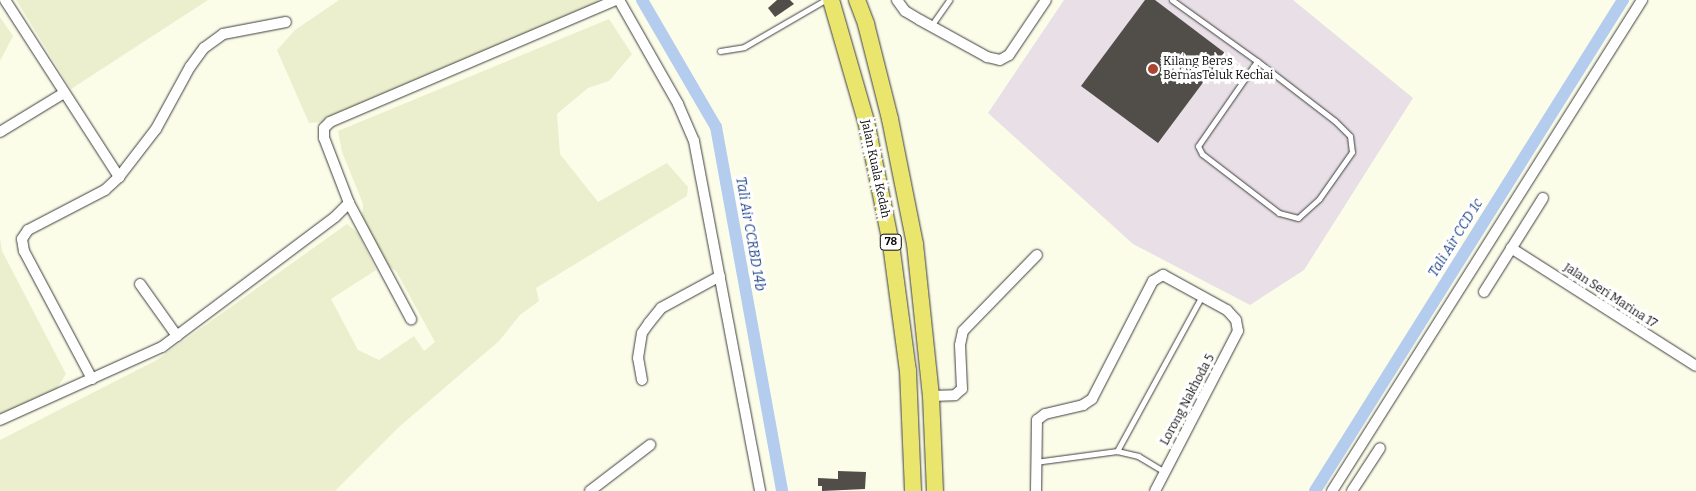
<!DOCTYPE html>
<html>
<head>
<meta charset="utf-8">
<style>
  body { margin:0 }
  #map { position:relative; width:1696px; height:491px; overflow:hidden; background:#fcfde9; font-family:Bitter,serif }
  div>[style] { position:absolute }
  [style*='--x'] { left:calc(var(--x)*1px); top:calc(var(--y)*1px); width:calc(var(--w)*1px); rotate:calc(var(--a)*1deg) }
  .industrial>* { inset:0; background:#e8dfe7 }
  .farmland>* { inset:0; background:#ebefcd }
  .canal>* { height:12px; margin:-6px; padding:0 6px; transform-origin:6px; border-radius:6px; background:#b4ccee }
  .building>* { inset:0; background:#514d48 }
  .roads { filter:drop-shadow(0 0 1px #3d3d3d) drop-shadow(0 0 1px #3d3d3d) }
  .service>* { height:5px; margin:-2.5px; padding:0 2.5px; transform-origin:2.5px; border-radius:2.5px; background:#fff }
  .minor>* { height:10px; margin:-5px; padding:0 5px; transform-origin:5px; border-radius:5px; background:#fff }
  .primary>* { height:16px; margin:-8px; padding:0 8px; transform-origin:8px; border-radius:8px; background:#e9e56d }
  .dots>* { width:14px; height:14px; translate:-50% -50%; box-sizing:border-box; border:2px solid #fff; border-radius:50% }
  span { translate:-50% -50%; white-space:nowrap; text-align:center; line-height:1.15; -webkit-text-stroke:5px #fff; paint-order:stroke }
  .shield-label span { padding:1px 4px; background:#fff; border:1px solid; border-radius:4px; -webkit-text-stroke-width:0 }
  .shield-label { font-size:11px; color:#0a0a0a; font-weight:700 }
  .poi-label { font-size:12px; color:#0a0a0a }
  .left { translate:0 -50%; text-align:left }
  .street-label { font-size:12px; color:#0a0a0a }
  .water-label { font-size:14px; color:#23488c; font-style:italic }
</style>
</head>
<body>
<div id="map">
  <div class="industrial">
    <i style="clip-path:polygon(1064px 0,1293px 0,1413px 98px,1304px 270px,1250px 305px,1133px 244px,988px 113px)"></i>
  </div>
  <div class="farmland">
    <i style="clip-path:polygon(16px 0,208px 0,71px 89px)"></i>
    <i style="clip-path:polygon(339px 0,599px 0,597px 4px,323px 122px,309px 123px,277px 50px,295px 30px)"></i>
    <i style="clip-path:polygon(0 17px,13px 36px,0 61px)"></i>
    <i style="clip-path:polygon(609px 19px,632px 54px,609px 81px,588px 88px,557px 114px,560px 154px,598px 202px,667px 163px,688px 187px,687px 196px,536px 288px,539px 301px,520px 315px,499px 341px,399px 427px,335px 491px,0 491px,0 440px,155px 361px,347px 224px,358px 233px,376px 270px,331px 299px,358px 350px,379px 360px,414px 336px,424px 351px,435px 342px,396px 271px,383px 263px,362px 219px,363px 204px,342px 152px,338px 131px)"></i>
    <i style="clip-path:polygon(0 238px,2px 251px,66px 374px,56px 390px,0 415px)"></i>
  </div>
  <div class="canal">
    <i style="--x:642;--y:0;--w:147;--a:59.8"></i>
    <i style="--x:716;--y:127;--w:370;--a:79.7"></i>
    <i style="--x:1315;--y:491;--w:580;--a:-57.9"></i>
  </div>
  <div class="building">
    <i style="clip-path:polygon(777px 0,790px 0,794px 4px,775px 17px,768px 8px)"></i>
    <i style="clip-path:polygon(1145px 0,1155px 0,1225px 53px,1158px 143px,1081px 86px)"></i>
    <i style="clip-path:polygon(838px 471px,866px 472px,865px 489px,822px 491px,822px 486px,818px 486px,818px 478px,838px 479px)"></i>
  </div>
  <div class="roads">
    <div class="service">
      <i style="--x:1172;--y:0;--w:105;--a:35.7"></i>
      <i style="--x:1257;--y:61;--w:98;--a:37.6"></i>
      <i style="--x:1335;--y:121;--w:21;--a:45"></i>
      <i style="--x:1350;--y:136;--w:16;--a:83"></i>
      <i style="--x:1352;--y:152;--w:57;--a:125.1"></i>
      <i style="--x:1319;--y:199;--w:28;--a:138"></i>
      <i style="--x:1298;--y:218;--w:20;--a:-165"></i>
      <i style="--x:1279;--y:213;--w:97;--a:-142.5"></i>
      <i style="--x:1202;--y:154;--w:9;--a:-117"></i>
      <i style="--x:1198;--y:146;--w:103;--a:-55.2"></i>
      <i style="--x:931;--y:26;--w:32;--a:-55"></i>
      <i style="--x:720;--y:51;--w:24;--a:-9"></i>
      <i style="--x:744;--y:47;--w:94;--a:-30.1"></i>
      <i style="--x:1117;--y:451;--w:177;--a:-61.3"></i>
      <i style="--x:1035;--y:462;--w:83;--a:-7.6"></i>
      <i style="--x:1117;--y:451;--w:22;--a:13"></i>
      <i style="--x:1138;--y:456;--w:31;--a:31"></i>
    </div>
    <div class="minor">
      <i style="--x:5;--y:0;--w:211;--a:57.2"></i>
      <i style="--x:119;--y:177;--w:19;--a:137"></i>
      <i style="--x:105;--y:190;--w:87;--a:152.5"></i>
      <i style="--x:28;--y:230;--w:11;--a:124"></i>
      <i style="--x:22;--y:239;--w:12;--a:81"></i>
      <i style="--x:24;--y:251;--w:145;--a:62"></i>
      <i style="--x:619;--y:0;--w:120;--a:60.4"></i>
      <i style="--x:678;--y:104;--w:40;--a:66.6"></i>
      <i style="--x:694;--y:141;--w:356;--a:79.3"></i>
      <i style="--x:897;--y:0;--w:14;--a:54"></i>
      <i style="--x:905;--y:11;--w:17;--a:31"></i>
      <i style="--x:920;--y:20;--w:77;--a:28.9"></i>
      <i style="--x:987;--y:57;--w:13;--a:13"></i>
      <i style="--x:1000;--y:60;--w:10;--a:-29"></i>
      <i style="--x:1009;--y:55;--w:66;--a:-56.1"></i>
      <i style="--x:0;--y:132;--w:75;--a:-31.4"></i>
      <i style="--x:119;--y:177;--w:61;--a:-52.4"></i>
      <i style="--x:156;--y:129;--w:71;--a:-61.3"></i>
      <i style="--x:190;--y:67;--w:24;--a:-54"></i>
      <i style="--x:204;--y:48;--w:24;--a:-36"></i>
      <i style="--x:223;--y:34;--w:64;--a:-10.8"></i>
      <i style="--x:349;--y:203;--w:132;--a:61.9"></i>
      <i style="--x:1511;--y:248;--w:219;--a:32.5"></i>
      <i style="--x:140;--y:284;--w:64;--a:54.6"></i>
      <i style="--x:1484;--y:292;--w:111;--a:-57.9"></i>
      <i style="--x:642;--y:380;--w:22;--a:-100"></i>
      <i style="--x:638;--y:358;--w:25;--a:-81"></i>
      <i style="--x:642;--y:333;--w:12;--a:-55"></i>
      <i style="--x:649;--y:323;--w:19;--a:-51"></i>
      <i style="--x:661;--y:308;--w:67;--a:-28.5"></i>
      <i style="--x:931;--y:396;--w:24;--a:-2"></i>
      <i style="--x:955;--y:395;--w:9;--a:-41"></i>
      <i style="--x:962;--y:389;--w:44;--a:-92.6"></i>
      <i style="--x:960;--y:345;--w:14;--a:-78"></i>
      <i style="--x:963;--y:331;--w:106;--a:-45.8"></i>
      <i style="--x:0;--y:420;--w:178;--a:-24.3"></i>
      <i style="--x:162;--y:347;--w:216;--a:-36.9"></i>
      <i style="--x:335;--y:217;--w:20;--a:-45"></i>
      <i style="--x:349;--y:203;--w:70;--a:-111"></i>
      <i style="--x:324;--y:138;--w:10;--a:-90"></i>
      <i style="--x:324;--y:128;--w:8;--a:-45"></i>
      <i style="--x:330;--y:122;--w:311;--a:-23.1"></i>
      <i style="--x:590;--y:491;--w:76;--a:-37.5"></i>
      <i style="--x:1036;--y:491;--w:71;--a:-89.2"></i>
      <i style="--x:1037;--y:420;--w:10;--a:-37"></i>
      <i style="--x:1045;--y:414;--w:39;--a:-13"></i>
      <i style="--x:1083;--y:405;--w:11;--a:-34"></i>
      <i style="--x:1092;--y:399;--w:133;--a:-62.7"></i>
      <i style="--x:1153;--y:281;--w:12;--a:-31"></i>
      <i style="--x:1163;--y:275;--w:73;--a:28.7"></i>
      <i style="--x:1227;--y:310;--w:13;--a:48"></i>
      <i style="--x:1236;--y:320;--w:11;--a:80"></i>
      <i style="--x:1238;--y:331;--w:180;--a:117.4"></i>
      <i style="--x:1332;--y:491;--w:581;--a:-57.73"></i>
      <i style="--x:1352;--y:491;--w:51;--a:-56.9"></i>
    </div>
    <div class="primary">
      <i style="--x:831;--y:0;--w:126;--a:73.9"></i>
      <i style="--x:866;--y:121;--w:126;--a:78.5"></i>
      <i style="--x:891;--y:244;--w:128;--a:82.4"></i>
      <i style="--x:908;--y:371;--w:120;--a:87.6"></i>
      <i style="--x:857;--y:0;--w:26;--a:69"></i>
      <i style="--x:866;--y:24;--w:98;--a:75.8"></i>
      <i style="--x:890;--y:119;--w:127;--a:78.7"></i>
      <i style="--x:915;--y:244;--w:153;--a:84"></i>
      <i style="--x:931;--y:396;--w:95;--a:87.6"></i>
    </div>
  </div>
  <div class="dots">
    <i style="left:1153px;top:69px;background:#a94633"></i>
  </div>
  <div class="shield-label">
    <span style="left:891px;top:242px">78</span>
  </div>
  <div class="poi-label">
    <span class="left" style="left:1163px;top:69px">Kilang Beras<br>BernasTeluk Kechai</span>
  </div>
  <div class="street-label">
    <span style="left:875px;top:169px;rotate:78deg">Jalan Kuala Kedah</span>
    <span style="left:1610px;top:296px;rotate:33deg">Jalan Seri Marina 17</span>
    <span style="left:1188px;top:400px;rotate:-62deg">Lorong Nakhoda 5</span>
  </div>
  <div class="water-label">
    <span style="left:750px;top:234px;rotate:80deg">Tali Air CCRBD 14b</span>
    <span style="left:1456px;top:238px;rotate:-58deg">Tali Air CCD 1c</span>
  </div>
</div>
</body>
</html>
